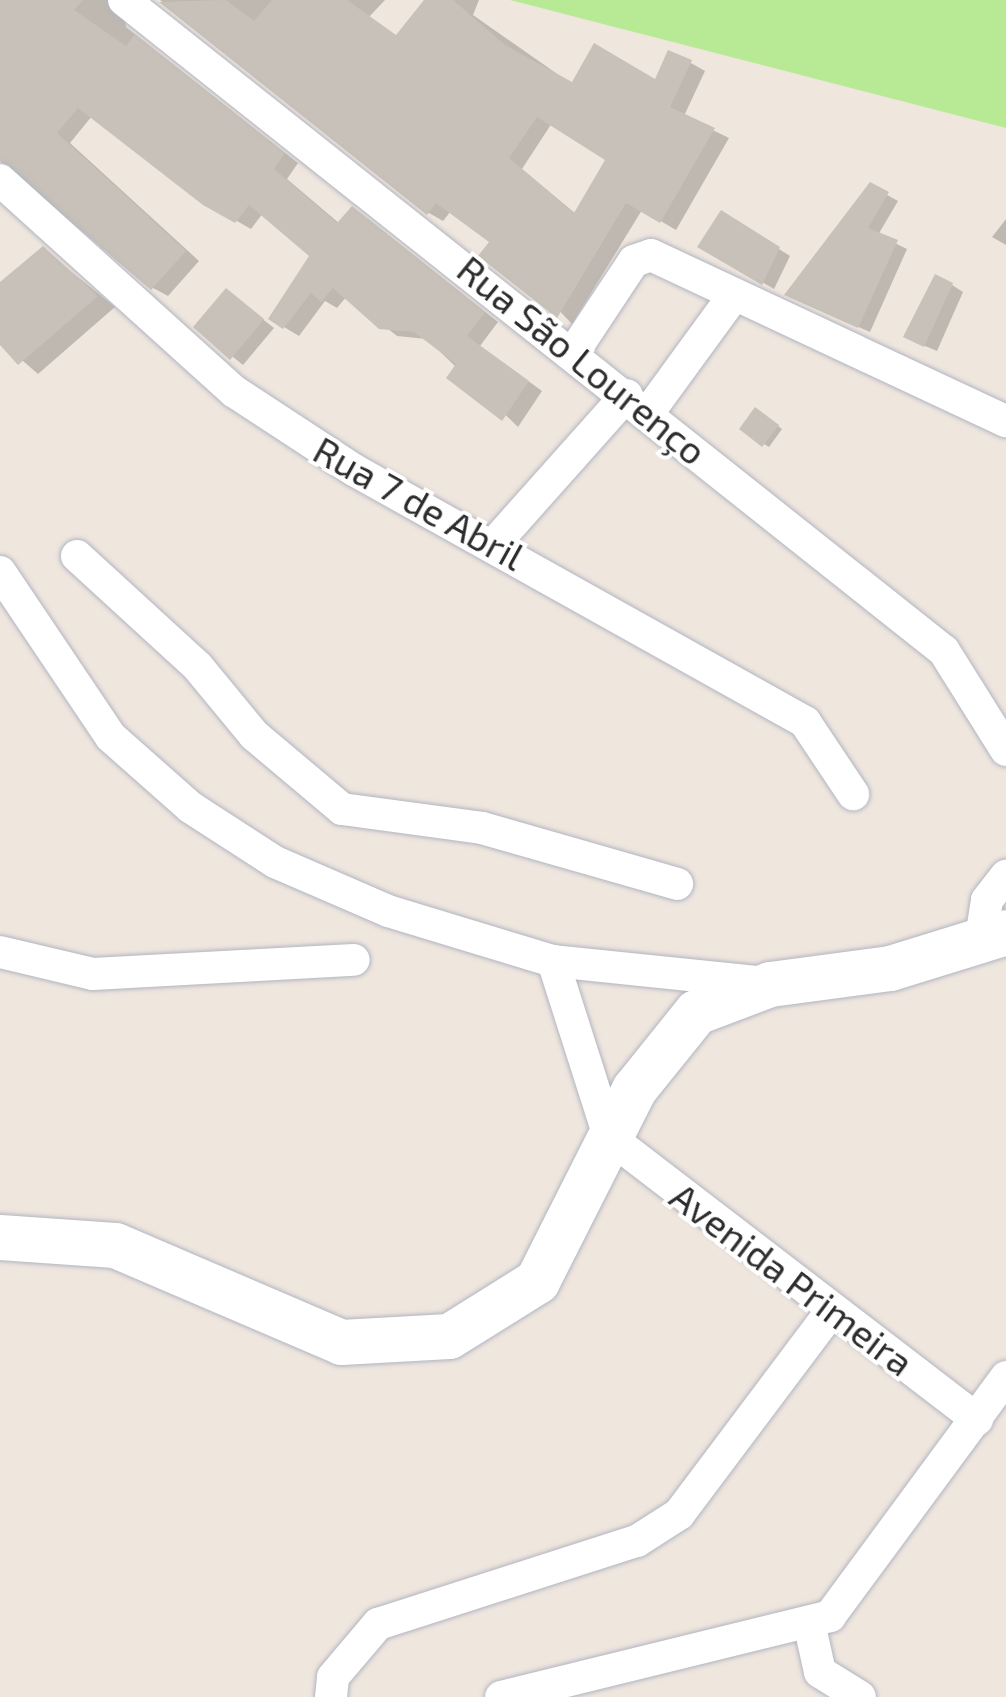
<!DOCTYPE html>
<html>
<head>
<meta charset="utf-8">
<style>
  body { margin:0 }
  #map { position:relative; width:1006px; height:1697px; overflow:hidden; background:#efe6de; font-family:"Exo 2",sans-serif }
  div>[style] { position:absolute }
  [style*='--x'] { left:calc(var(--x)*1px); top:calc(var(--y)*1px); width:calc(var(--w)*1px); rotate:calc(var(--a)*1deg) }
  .green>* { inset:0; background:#b8ea95 }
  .shadow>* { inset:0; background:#0003 }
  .building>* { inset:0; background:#c7c1b9 }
  .roads { filter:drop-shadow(0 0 2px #b2b5c1) drop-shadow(0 0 2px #b2b5c1) }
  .minor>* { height:32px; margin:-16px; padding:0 16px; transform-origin:16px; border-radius:16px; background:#fff }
  .secondary>* { height:45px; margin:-22.5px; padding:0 22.5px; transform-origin:22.5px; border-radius:22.5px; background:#fff }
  span { translate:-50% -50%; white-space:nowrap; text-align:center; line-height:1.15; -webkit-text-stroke:8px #fff; paint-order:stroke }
  .street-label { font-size:38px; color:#2c2c2c }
</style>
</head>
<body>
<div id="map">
  <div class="green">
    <i style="clip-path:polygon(510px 0,1006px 0,1006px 128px)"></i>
  </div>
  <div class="shadow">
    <i style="clip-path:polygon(0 0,122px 0,126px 27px,298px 163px,287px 179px,340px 224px,367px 218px,498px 322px,480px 346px,542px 391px,518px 427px,427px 339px,397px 336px,347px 296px,337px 308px,325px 301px,299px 336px,284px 327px,312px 256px,263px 213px,251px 229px,205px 203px,92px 116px,70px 143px,199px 261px,168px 296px,153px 288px,0 156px)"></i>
    <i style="clip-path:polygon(evenodd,160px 0,385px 0,369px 17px,398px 37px,428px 0,479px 0,473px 15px,573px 85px,656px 82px,691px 63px,705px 71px,684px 116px,729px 138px,676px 230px,642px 210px,572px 324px,492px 241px,451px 211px,443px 221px,429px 213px,160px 0,552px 123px,608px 159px,576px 214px,522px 169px,552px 123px)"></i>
    <i style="clip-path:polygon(871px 186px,898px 201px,878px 235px,907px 249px,870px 332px,798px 300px)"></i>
    <i style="clip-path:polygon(722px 213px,790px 256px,774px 289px,700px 246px)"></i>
    <i style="clip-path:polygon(1006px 219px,1006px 245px,992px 237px)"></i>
    <i style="clip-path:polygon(43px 249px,115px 307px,38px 374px,0 341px,0 286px)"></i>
    <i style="clip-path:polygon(952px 285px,963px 292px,937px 351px,918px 343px)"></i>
    <i style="clip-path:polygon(227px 291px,274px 328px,243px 365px,196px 327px)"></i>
    <i style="clip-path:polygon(761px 413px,782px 429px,769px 447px,764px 444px)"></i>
  </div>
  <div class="building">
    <i style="clip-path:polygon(0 0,83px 0,74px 10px,126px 46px,135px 34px,285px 153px,274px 169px,337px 223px,352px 206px,485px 312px,467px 336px,529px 381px,502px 421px,446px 378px,456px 364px,414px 332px,379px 329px,333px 288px,321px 302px,311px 293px,283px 329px,268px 319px,309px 256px,249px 205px,235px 223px,203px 205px,78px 108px,57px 133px,186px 251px,151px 290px,0 161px)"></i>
    <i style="clip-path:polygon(evenodd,226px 0,254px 21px,272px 0,347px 0,396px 35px,424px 0,453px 0,505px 45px,572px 82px,594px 43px,655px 79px,668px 50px,692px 60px,670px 107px,715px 128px,660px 223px,626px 203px,557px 318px,478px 256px,489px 242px,436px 203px,427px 215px,159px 2px,226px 0,537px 117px,605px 160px,574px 213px,509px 158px,537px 117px)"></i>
    <i style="clip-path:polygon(870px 182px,889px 192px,868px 228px,898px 240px,858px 328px,784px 295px)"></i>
    <i style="clip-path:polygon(721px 210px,780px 247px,762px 285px,697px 247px)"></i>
    <i style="clip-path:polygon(43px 246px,98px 296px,18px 365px,0 345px,0 282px)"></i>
    <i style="clip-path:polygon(935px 274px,953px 283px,924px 347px,903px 337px)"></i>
    <i style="clip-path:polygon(226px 288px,264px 319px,230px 360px,193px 327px)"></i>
    <i style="clip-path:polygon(755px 407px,779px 425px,762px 447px,739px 429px)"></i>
  </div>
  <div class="roads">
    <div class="minor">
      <i style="--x:124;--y:0;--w:1047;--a:38.45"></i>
      <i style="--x:944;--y:651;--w:117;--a:57.9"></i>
      <i style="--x:0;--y:180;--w:316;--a:42.1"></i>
      <i style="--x:235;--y:392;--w:142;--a:33.2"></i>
      <i style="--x:354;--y:470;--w:517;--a:29.19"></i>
      <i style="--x:805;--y:722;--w:87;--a:56.3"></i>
      <i style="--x:573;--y:353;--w:110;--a:-56.5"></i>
      <i style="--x:634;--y:261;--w:18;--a:-19"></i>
      <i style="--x:651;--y:255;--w:392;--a:25.1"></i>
      <i style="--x:648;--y:413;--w:146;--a:-53.9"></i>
      <i style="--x:495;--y:543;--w:198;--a:-48.3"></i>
      <i style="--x:77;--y:556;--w:164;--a:42.5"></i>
      <i style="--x:198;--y:667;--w:88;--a:50.5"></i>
      <i style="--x:254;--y:735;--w:115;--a:40.1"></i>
      <i style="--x:342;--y:809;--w:141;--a:7.7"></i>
      <i style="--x:482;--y:828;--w:203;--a:16"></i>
      <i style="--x:0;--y:572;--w:199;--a:56.1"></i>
      <i style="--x:111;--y:737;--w:106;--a:41.5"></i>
      <i style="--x:190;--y:807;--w:101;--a:32.9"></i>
      <i style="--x:275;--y:862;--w:123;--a:23.4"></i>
      <i style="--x:388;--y:911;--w:172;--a:16.9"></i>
      <i style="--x:553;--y:961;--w:213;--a:5.9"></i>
      <i style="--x:981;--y:938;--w:38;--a:-81"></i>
      <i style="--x:987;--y:900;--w:31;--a:-52"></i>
      <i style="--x:0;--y:952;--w:96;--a:13.3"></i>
      <i style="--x:93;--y:974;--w:261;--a:-3.1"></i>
      <i style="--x:553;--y:961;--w:185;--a:72.3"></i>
      <i style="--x:609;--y:1137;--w:464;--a:37.5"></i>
      <i style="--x:810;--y:1627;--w:46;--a:77.5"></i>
      <i style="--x:820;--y:1672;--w:47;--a:32"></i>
      <i style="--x:331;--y:1697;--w:20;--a:-84"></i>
      <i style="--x:333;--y:1677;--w:70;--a:-49.7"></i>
      <i style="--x:378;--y:1624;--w:272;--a:-17.8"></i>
      <i style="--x:637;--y:1541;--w:50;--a:-32.7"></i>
      <i style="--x:679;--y:1514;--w:256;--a:-53.1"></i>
      <i style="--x:501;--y:1697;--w:339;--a:-13.8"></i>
      <i style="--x:830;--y:1616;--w:297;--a:-53.6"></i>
    </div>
    <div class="secondary">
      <i style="--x:0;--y:1237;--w:115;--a:4"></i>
      <i style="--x:115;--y:1245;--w:246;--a:23.2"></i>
      <i style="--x:341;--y:1342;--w:108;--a:-3.2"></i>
      <i style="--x:449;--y:1336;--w:104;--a:-32"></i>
      <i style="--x:537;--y:1281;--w:215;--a:-63.2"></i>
      <i style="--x:634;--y:1089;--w:99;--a:-51.2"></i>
      <i style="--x:696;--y:1012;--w:79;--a:-20.7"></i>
      <i style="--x:770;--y:984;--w:121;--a:-7.6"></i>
      <i style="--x:890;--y:968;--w:121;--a:-17.2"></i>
    </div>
  </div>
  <div class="street-label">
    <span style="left:582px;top:360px;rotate:39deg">Rua São Lourenço</span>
    <span style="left:419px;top:503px;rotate:29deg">Rua 7 de Abril</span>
    <span style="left:792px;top:1279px;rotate:37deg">Avenida Primeira</span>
  </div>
</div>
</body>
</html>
